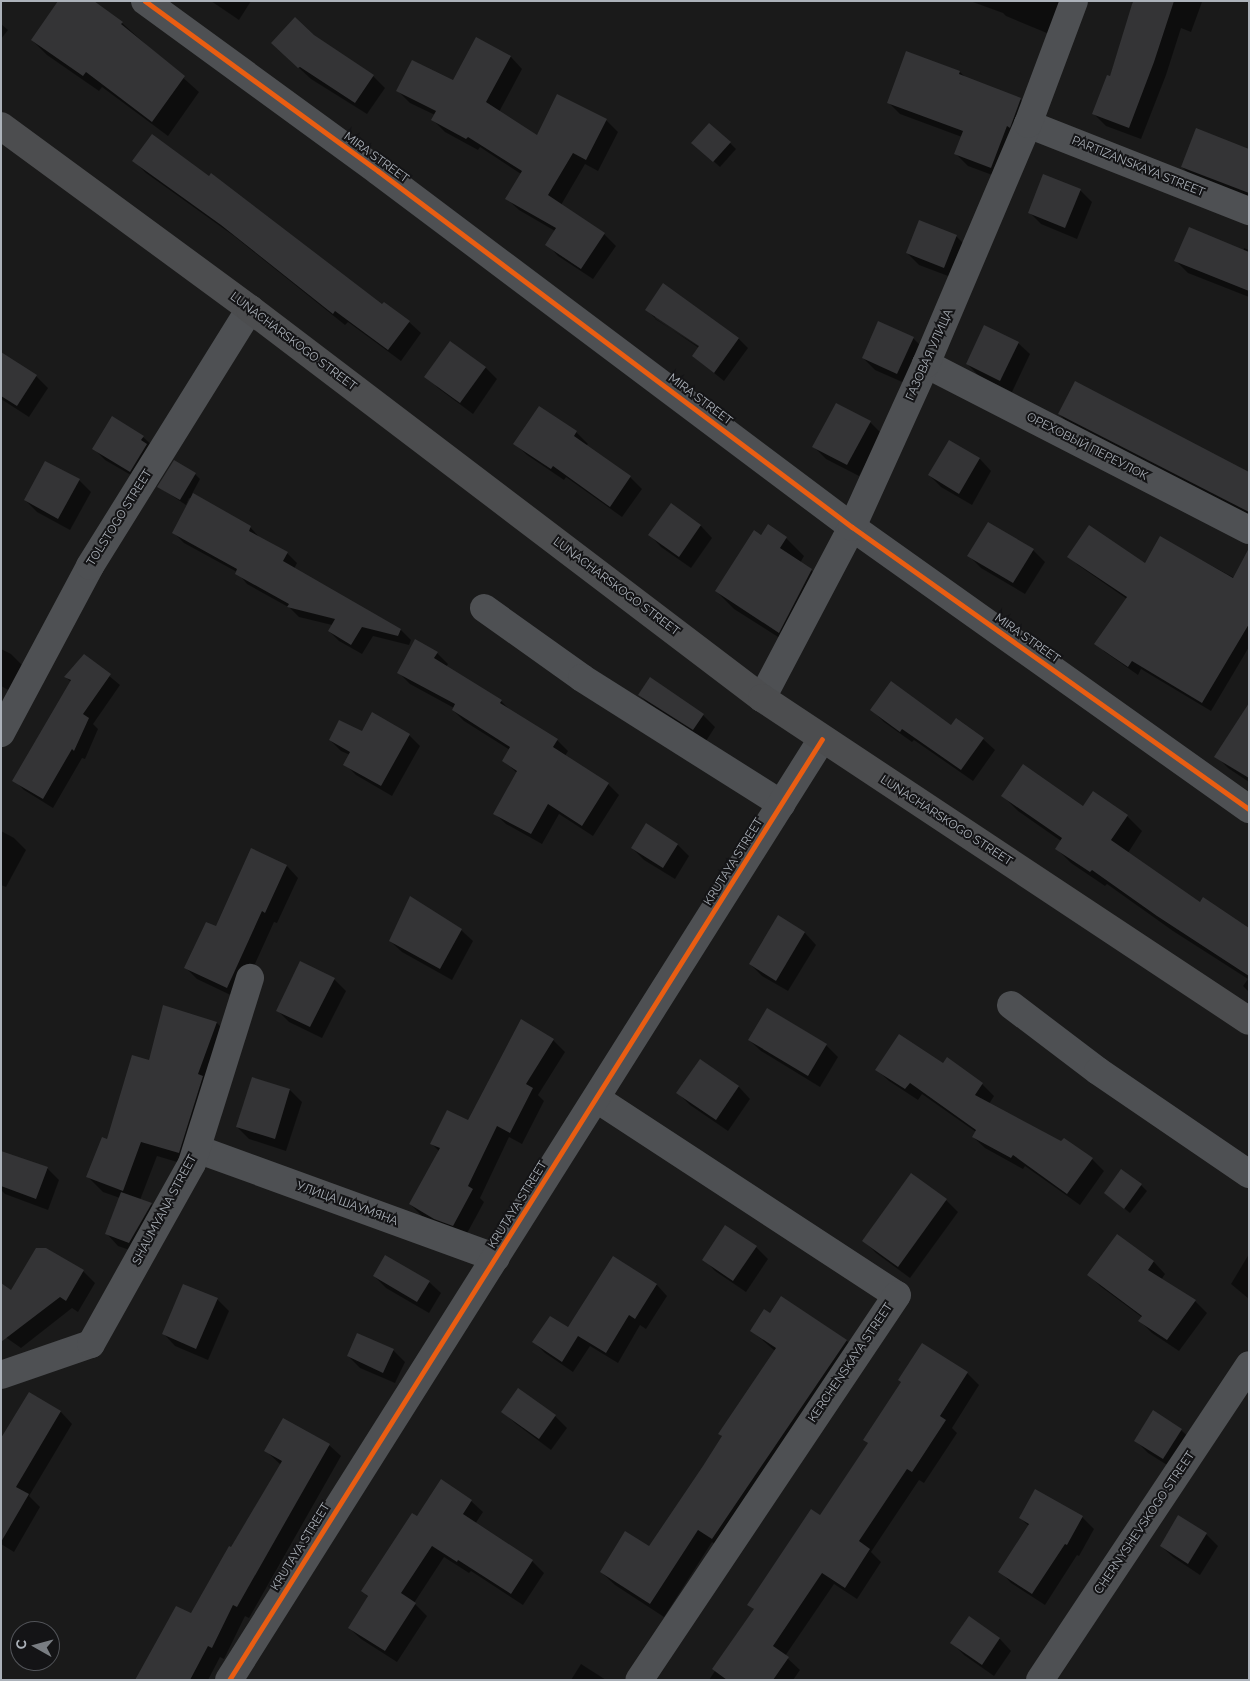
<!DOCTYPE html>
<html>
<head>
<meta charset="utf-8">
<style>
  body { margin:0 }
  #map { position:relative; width:1250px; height:1681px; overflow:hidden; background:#1a1a1a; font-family:Raleway,sans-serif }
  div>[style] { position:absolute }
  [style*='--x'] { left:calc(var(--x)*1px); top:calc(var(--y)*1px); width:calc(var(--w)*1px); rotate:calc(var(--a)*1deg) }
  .shadow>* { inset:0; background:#0007 }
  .building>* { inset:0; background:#343436 }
  .minor>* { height:28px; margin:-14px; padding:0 14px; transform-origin:14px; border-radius:14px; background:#4e5053 }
  .major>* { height:28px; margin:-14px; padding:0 14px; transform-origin:14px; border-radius:14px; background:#4c4d4f }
  .cycleway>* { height:5px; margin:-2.5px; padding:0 2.5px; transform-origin:2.5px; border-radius:2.5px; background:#e95d12 }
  span { translate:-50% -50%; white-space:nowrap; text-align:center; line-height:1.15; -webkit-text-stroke:4px #141416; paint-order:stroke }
  .street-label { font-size:12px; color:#acb2ba }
  .frame { position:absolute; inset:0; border:2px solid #acb2ba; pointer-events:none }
  .north { position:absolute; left:10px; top:1621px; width:50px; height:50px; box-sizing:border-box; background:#141416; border:1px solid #515358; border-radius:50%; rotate:277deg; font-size:14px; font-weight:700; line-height:20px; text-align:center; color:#acb2ba }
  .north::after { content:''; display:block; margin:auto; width:18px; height:22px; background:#797d82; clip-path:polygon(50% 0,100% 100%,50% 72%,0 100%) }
</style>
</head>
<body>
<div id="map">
  <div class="shadow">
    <i style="clip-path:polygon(211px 1px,251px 1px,239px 20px)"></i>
    <i style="clip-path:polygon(970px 1px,1068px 1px,1054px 36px,1006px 16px,1003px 13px)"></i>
    <i style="clip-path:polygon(1131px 1px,1202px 2px,1191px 32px,1181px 28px,1166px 75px,1141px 139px,1106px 126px,1094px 114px,1110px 77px,1133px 5px)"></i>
    <i style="clip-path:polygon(122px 23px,199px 92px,168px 136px,102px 87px,99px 91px,47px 55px,32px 40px)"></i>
    <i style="clip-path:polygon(1px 24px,8px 30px,1px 39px)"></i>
    <i style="clip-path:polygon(314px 36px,373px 76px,385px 88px,367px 114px,311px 79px,285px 55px)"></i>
    <i style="clip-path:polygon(477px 39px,511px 57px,522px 69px,499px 112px,537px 137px,606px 120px,618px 132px,598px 171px,585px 164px,561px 205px,604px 234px,616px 246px,593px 279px,558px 256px,547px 244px,555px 231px,519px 210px,507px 199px,521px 174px,480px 147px,478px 150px,445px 132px,433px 120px,435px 115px,410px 103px,398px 91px,453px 82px)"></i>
    <i style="clip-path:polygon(960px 72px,966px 78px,1020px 99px,1032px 111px,1003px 179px,968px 166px,956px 154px,962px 137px,900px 114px,889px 103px)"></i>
    <i style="clip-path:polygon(730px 143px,736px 149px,720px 167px,699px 148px)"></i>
    <i style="clip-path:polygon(1249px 157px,1249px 201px,1194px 179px,1182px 167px)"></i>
    <i style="clip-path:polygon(134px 161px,409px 322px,421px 333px,401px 361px,348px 322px,345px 325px,234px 236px,146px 173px)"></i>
    <i style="clip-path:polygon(1080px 190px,1092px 202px,1077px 239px,1041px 224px,1029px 212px)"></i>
    <i style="clip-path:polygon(956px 236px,968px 248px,956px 279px,919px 265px,907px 253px)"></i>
    <i style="clip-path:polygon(1244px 248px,1249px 250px,1249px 297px,1188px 273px,1176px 261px,1243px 251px)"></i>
    <i style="clip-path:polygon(evenodd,663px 285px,739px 339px,748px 348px,724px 381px,693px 356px,699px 348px,656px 319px,647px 310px,663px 285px,655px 316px,705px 348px,704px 350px,655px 319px,655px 316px)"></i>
    <i style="clip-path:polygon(913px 338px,925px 350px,909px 385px,875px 370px,863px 358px)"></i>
    <i style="clip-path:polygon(1018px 343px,1030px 354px,1012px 392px,979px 376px,967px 364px)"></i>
    <i style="clip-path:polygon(1px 354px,36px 376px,48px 388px,29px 417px,1px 399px)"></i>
    <i style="clip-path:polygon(486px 368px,497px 379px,473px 414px,438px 388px,426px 376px)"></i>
    <i style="clip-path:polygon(837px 404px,870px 422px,882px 434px,859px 476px,826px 459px,814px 447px)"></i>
    <i style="clip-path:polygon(1059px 414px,1249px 473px,1249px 518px,1071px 426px)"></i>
    <i style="clip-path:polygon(576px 432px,588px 444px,586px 446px,630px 477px,642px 489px,622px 517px,566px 477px,564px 480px,527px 455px,515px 444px)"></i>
    <i style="clip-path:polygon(143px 437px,155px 448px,143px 482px,105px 460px,93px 448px)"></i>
    <i style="clip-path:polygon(949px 442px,980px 459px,991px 471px,972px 505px,941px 487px,929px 475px)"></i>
    <i style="clip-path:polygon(195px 474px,200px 479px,192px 494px,250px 527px,260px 538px,287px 553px,297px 563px,294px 569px,401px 630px,411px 640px,409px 645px,373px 636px,362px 654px,339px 641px,329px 631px,332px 625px,299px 617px,290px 608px,247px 584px,237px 572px,184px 543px,173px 532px,192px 499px,189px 498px,186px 505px,159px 487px)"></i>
    <i style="clip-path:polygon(79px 480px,91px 492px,70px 530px,37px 512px,25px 500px)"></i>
    <i style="clip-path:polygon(671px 505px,701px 526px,712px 538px,691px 568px,661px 547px,650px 535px)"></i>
    <i style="clip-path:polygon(768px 526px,786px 538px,804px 556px,800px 563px,811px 570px,829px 588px,797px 649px,734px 609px,716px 591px)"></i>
    <i style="clip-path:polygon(1161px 538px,1249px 586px,1249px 647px,1211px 711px,1141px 669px,1138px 675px,1105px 652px,1096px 643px,1127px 599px,1078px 565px,1069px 556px,1145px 565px)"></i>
    <i style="clip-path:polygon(1033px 550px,1045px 562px,1025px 594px,981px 568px,969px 556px)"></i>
    <i style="clip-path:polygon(1px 649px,11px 654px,23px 666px,10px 691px,1px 686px)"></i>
    <i style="clip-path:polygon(437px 653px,448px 664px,446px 667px,501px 701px,512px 712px,557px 740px,568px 751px,565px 756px,608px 784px,619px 795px,593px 836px,559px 814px,542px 844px,506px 824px,495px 814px,517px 773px,503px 760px,510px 750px,464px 721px,453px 710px,454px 708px,410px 684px,399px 673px)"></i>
    <i style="clip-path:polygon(84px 655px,120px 685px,93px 724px,98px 729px,85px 759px,82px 758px,53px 808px,24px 790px,14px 780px,71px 682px,66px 677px)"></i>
    <i style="clip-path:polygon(651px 678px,703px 715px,715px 727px,706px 741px,651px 706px,639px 695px)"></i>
    <i style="clip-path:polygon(872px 710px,952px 726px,983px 739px,995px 750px,973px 781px,914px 740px,912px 742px,884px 722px)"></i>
    <i style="clip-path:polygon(1249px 725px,1249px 782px,1228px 768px,1216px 756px)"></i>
    <i style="clip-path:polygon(362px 733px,409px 735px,420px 746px,392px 796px,356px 775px,345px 764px,350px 755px,341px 751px,330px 740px)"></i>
    <i style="clip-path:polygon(1003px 796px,1127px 816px,1142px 831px,1128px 853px,1200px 903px,1249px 930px,1249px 992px,1243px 986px,1248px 979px,1173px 931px,1107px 884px,1105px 886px,1071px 863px,1056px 848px,1061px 841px,1018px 811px)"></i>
    <i style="clip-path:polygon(1px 831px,14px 838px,26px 850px,6px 887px,1px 885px)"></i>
    <i style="clip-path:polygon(678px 845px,689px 856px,675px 879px,644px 860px,632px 848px)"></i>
    <i style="clip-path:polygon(287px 866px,298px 878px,277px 923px,274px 922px,239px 999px,197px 979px,185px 967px,216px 928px)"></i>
    <i style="clip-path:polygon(779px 917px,805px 933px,816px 945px,788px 991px,762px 976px,750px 964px)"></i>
    <i style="clip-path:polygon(461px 930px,473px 941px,452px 980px,402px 952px,390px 941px)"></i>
    <i style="clip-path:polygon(334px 979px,346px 991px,322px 1038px,289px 1022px,277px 1010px)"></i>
    <i style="clip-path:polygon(164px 1007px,217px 1023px,232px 1038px,194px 1167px,157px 1156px,140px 1200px,151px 1204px,163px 1216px,141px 1254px,118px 1246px,107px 1234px,120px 1198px,103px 1192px,88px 1177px,150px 1062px)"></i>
    <i style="clip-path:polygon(553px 1040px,565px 1052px,538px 1095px,544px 1101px,522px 1144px,509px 1137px,480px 1198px,484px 1202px,465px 1237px,447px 1230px,422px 1216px,410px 1204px,439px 1151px,432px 1144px,469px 1122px)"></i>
    <i style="clip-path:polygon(749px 1040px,826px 1045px,838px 1057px,820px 1087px,761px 1051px)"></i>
    <i style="clip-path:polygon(948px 1059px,982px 1084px,994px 1096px,989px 1104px,1062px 1143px,1064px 1139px,1092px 1159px,1104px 1171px,1080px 1205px,1025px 1166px,1023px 1169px,985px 1148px,973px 1137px,976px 1132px,922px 1094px,918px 1100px,889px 1081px,877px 1070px,944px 1065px)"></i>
    <i style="clip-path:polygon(700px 1061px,739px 1087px,750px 1099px,728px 1131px,690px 1105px,678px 1093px)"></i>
    <i style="clip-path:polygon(253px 1078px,290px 1090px,302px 1102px,286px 1151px,249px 1139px,237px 1127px)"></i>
    <i style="clip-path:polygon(1px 1161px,47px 1168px,59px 1180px,48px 1210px,5px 1194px,1px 1190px)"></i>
    <i style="clip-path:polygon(1141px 1185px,1147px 1191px,1130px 1213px,1105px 1193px)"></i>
    <i style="clip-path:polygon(946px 1200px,958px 1212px,910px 1278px,876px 1253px,864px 1241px)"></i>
    <i style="clip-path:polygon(1117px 1236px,1154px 1262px,1165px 1274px,1161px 1280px,1195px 1301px,1207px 1313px,1179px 1351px,1152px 1333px,1140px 1321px,1143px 1318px,1100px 1286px,1089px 1275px)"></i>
    <i style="clip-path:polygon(756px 1247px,768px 1259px,746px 1292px,715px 1271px,704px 1259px)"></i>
    <i style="clip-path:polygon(1249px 1254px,1249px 1299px,1231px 1284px)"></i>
    <i style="clip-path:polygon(614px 1258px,657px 1285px,667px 1296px,646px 1329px,640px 1325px,618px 1363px,590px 1346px,573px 1372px,545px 1353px,534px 1342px,568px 1329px)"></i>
    <i style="clip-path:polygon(83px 1271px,95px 1283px,78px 1312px,72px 1308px,21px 1348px,1px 1334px,12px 1291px)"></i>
    <i style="clip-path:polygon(374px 1276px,429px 1282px,441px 1293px,429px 1313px,386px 1288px)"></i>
    <i style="clip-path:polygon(781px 1298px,847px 1341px,860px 1355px,726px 1552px,712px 1542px,664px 1617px,615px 1585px,601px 1572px,649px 1548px,723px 1437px,720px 1434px,775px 1351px,752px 1331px,770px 1315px)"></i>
    <i style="clip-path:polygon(217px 1299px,229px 1311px,208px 1360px,175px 1346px,164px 1334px)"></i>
    <i style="clip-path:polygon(393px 1350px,405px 1362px,395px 1383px,360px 1368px,348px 1356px)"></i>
    <i style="clip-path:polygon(967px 1373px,979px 1385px,952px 1428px,957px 1433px,924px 1483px,919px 1480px,871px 1552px,881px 1562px,857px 1599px,834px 1584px,785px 1656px,800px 1670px,793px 1680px,709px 1680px,755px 1610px,749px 1604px,820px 1517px,869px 1444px,865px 1440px)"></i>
    <i style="clip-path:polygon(29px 1393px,61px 1412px,72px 1424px,29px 1496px,40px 1507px,14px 1552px,1px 1544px,1px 1441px)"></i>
    <i style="clip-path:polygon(503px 1412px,555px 1416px,567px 1428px,551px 1450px,515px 1423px)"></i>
    <i style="clip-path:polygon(1181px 1430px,1193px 1441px,1175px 1470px,1148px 1453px,1136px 1441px)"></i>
    <i style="clip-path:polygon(329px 1445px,341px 1456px,249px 1618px,245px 1616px,224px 1659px,220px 1657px,208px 1680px,136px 1680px,191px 1615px,281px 1465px,266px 1451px)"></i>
    <i style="clip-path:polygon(471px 1501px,483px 1512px,475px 1524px,532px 1561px,544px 1573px,523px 1605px,471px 1571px,469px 1573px,444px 1557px,414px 1603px,427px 1616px,397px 1662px,361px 1639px,349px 1628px,368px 1597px,363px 1591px,418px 1518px)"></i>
    <i style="clip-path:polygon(1082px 1517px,1094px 1529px,1079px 1556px,1077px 1555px,1045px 1605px,1011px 1583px,1000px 1571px,1029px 1526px,1020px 1518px)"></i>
    <i style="clip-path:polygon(1206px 1534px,1218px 1546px,1200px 1575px,1173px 1557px,1161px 1546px)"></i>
    <i style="clip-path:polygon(969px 1617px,1000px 1639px,1011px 1651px,994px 1676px,964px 1655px,952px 1643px)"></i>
    <i style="clip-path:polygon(581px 1664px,606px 1680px,571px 1680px)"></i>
  </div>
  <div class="building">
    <i style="clip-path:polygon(58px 1px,94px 1px,123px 22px,121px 24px,185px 76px,152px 122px,86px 72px,83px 76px,31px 40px)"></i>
    <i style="clip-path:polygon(1133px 1px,1174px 1px,1154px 62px,1129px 128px,1092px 114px,1107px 75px,1110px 76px)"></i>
    <i style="clip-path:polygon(295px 17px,314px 35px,374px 75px,355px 103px,300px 67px,298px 68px,271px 43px)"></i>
    <i style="clip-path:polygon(476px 37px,511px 56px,486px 102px,537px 135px,557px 94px,607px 119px,586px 160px,573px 153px,548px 195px,605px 233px,581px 269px,545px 245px,556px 228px,505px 199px,522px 171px,468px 137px,466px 139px,431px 120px,436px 111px,396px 91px,412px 60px,453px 80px)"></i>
    <i style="clip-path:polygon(906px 51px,960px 71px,959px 74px,1021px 98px,1010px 128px,1007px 126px,991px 168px,954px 154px,963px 131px,887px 103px)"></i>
    <i style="clip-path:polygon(709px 123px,731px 142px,713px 162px,691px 143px)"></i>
    <i style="clip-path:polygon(1196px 128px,1249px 149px,1249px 193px,1181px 167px)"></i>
    <i style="clip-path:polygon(152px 134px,209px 176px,211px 173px,382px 304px,384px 302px,410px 321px,388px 350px,335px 311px,333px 314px,221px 225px,132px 161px)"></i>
    <i style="clip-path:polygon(1043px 174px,1081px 189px,1065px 228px,1028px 213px)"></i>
    <i style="clip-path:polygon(919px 220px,957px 235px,944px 268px,906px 253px)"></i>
    <i style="clip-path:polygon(1189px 227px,1249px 252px,1249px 291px,1174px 261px)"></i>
    <i style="clip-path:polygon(663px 283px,739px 338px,714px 373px,692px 356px,699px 346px,645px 310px)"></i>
    <i style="clip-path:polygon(878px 321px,914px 337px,897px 374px,862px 358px)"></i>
    <i style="clip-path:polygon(984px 325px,1019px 342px,1000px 381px,966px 364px)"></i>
    <i style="clip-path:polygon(450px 341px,486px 367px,460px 403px,424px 377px)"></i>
    <i style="clip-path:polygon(1px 352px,37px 375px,17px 406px,1px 396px)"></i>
    <i style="clip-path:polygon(1075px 381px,1249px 472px,1249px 512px,1058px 414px)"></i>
    <i style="clip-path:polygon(836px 403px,871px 421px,847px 465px,812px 447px)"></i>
    <i style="clip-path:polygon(539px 406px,577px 431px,574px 436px,631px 476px,610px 507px,553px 466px,551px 469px,513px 444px)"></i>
    <i style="clip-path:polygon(112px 416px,144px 436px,141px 440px,147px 444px,130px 472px,92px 449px)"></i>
    <i style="clip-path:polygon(949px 440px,980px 458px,959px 494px,928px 475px)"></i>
    <i style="clip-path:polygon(174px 460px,196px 473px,180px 500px,157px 487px)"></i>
    <i style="clip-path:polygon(45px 461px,80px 479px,58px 519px,24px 500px)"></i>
    <i style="clip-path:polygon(193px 493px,251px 526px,249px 531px,288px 552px,283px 561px,401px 629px,398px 636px,362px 627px,351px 645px,328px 631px,335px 619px,287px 607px,289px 604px,235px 574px,237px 569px,172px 533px)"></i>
    <i style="clip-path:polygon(671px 503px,701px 525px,679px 557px,648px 535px)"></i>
    <i style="clip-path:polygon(988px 522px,1034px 549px,1013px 583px,967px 556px)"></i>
    <i style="clip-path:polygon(768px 524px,787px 537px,780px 548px,812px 569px,779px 633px,715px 591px,754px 530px,761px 535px)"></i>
    <i style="clip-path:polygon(1089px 525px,1145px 563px,1160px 536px,1233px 578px,1249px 548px,1249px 624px,1202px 703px,1132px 661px,1128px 667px,1094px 644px,1127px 597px,1067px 557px)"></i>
    <i style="clip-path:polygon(415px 639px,438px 652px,434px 658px,502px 700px,500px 703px,558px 739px,553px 747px,609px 783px,582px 826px,548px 804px,531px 834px,493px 814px,517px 771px,502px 761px,510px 747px,452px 710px,455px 704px,397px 673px)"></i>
    <i style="clip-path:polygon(84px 654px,111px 674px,83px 714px,89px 718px,74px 751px,72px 749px,43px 799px,12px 781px,71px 680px,64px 677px)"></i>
    <i style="clip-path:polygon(650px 677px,704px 714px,693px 730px,638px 695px)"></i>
    <i style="clip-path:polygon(891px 681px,951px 725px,956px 718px,984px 738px,961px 770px,902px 729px,900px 732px,870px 710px)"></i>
    <i style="clip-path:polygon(1249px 703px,1249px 778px,1214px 757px)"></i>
    <i style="clip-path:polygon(372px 712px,410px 734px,381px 786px,343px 765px,350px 752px,329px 740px,339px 720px,362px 731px)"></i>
    <i style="clip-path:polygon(1023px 764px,1083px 806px,1093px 791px,1128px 815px,1111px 840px,1200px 902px,1203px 897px,1249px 928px,1249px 976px,1157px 916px,1092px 870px,1090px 872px,1055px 849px,1062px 838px,1001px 796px)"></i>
    <i style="clip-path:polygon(646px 823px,678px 844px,663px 868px,631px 848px)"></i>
    <i style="clip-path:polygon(251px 848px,287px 865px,265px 913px,262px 911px,227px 988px,184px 968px,206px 922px,216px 926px)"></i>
    <i style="clip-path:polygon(410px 896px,462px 929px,440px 969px,389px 941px)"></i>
    <i style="clip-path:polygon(778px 915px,805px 932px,776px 981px,749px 964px)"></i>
    <i style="clip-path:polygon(300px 961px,335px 978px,310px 1027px,276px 1011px)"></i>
    <i style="clip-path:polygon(163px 1005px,217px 1022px,198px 1074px,203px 1076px,179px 1153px,141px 1142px,123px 1191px,86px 1177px,102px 1137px,107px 1139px,132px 1055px,149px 1060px)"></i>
    <i style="clip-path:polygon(767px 1008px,827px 1044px,808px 1076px,748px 1040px)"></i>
    <i style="clip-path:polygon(521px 1019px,554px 1039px,526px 1084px,533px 1088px,510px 1133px,497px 1126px,468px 1186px,473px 1189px,453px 1226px,434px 1219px,409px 1204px,440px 1148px,430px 1144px,447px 1110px,468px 1120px)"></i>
    <i style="clip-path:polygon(899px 1034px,943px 1063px,947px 1057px,983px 1083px,975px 1095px,1061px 1141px,1064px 1138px,1093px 1158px,1067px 1194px,1013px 1155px,1011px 1158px,972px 1137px,976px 1130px,910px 1083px,905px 1089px,875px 1070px)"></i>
    <i style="clip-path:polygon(700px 1059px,739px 1086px,716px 1120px,676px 1093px)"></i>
    <i style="clip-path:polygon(252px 1077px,290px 1089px,275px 1139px,236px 1127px)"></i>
    <i style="clip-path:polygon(1px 1151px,48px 1167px,36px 1199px,1px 1186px)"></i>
    <i style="clip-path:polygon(1121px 1169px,1142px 1184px,1124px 1209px,1104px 1193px)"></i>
    <i style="clip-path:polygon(911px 1173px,947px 1199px,898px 1267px,862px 1241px)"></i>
    <i style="clip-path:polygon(121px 1192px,152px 1203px,129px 1243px,105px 1234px)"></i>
    <i style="clip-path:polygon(725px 1225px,757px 1246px,733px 1281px,702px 1260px)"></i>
    <i style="clip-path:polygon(1117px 1234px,1154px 1261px,1148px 1270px,1196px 1300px,1167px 1340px,1138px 1321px,1142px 1316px,1087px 1275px)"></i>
    <i style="clip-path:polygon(36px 1248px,46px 1248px,84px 1270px,66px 1301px,60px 1297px,1px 1342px,1px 1283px,11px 1290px)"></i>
    <i style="clip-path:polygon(385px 1255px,430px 1281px,417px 1302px,373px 1276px)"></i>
    <i style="clip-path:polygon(613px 1256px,657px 1284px,635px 1319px,629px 1315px,606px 1353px,578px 1336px,562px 1362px,532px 1342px,550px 1316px,568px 1327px)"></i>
    <i style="clip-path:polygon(183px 1284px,218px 1298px,196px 1349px,162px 1334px)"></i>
    <i style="clip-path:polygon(781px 1296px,847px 1340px,712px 1539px,698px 1530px,650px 1604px,600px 1572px,625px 1531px,649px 1546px,703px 1466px,722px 1436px,718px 1434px,776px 1348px,750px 1331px,764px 1309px,770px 1313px)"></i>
    <i style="clip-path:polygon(357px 1333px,394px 1349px,383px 1373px,347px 1356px)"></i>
    <i style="clip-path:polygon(922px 1343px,968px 1372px,940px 1416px,946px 1420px,912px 1472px,907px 1469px,859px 1541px,870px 1549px,845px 1588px,822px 1573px,773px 1646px,789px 1657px,773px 1680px,727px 1680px,712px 1669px,754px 1609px,747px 1605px,811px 1509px,820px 1515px,868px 1443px,863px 1440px,901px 1382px,898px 1380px)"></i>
    <i style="clip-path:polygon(518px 1388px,556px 1415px,539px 1439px,501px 1412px)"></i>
    <i style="clip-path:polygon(29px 1392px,61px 1411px,16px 1487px,29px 1494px,1px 1542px,1px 1438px)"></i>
    <i style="clip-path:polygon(1153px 1410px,1182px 1429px,1163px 1459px,1134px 1441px)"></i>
    <i style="clip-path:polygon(283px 1418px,330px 1444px,307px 1484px,237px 1607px,233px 1605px,212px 1648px,208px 1646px,190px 1680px,135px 1680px,176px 1606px,191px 1613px,229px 1546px,231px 1547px,282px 1461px,264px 1451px)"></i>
    <i style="clip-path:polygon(441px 1479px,472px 1500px,463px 1514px,533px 1560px,511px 1594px,458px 1560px,457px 1562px,432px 1546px,401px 1593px,416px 1603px,385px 1651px,348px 1628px,368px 1596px,361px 1591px,412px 1513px,417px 1516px)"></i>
    <i style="clip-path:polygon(1035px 1489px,1083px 1516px,1067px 1545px,1065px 1544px,1032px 1594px,998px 1572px,1029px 1524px,1019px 1518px)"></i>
    <i style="clip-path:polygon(1178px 1515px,1207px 1533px,1188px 1564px,1160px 1546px)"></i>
    <i style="clip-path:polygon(969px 1616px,1000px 1638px,982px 1665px,950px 1643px)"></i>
  </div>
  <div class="minor">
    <i style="--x:145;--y:1;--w:288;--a:36.1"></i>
    <i style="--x:378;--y:171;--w:593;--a:36.91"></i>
    <i style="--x:852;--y:527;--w:487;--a:35.4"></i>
    <i style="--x:1028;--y:124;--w:238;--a:21.5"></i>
    <i style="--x:926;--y:364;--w:363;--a:27.2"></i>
    <i style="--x:484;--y:608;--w:120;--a:35.5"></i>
    <i style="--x:582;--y:678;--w:236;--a:32.3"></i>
    <i style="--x:762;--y:698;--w:193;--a:-62.2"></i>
    <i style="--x:852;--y:527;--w:179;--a:-65.6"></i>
    <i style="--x:926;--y:364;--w:261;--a:-67"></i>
    <i style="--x:1028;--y:124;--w:131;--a:-69.5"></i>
    <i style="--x:1;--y:733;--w:189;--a:-61.9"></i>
    <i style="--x:90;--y:566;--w:303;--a:-58.1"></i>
    <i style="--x:1011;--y:1005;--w:109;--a:37.2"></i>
    <i style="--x:1098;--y:1071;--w:183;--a:34.3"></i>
    <i style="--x:597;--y:1099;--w:358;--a:33.2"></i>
    <i style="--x:897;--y:1295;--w:463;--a:123.8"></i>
    <i style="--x:197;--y:1149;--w:318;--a:20"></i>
    <i style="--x:1;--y:1375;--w:95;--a:-19"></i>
    <i style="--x:91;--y:1344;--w:207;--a:-60.8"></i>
    <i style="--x:192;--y:1163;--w:194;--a:-72.6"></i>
    <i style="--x:229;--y:1680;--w:1112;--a:-57.78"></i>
    <i style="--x:1040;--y:1680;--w:378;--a:-56.4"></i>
  </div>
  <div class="major">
    <i style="--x:1;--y:126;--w:309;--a:36.3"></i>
    <i style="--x:250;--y:309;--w:643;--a:37.23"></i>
    <i style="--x:762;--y:698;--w:584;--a:33.55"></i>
  </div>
  <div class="cycleway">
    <i style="--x:145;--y:1;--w:288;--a:36.1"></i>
    <i style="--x:378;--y:171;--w:593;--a:36.91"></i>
    <i style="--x:852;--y:527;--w:487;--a:35.4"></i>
    <i style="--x:229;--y:1680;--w:1112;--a:-57.78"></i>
  </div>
  <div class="street-label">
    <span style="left:376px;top:158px;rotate:36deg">MIRA STREET</span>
    <span style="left:1138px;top:167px;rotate:22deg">PARTIZANSKAYA STREET</span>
    <span style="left:293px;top:342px;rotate:37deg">LUNACHARSKOGO STREET</span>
    <span style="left:930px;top:355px;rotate:-66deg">ГАЗОВАЯ УЛИЦА</span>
    <span style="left:700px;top:400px;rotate:37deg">MIRA STREET</span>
    <span style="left:1087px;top:447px;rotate:27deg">ОРЕХОВЫЙ ПЕРЕУЛОК</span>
    <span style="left:120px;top:518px;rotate:-58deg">TOLSTOGO STREET</span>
    <span style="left:616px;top:587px;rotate:37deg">LUNACHARSKOGO STREET</span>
    <span style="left:1027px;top:639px;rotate:35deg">MIRA STREET</span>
    <span style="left:946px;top:821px;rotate:33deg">LUNACHARSKOGO STREET</span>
    <span style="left:734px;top:862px;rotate:-58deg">KRUTAYA STREET</span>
    <span style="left:347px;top:1204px;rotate:20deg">УЛИЦА ШАУМЯНА</span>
    <span style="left:518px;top:1205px;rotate:-58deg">KRUTAYA STREET</span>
    <span style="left:165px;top:1210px;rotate:-62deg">SHAUMYANA STREET</span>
    <span style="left:851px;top:1363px;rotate:-56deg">KERCHENSKAYA STREET</span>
    <span style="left:1145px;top:1523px;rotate:-56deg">CHERNYSHEVSKOGO STREET</span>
    <span style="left:301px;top:1547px;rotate:-58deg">KRUTAYA STREET</span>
  </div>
  <div class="frame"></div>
  <div class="north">С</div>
</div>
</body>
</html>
